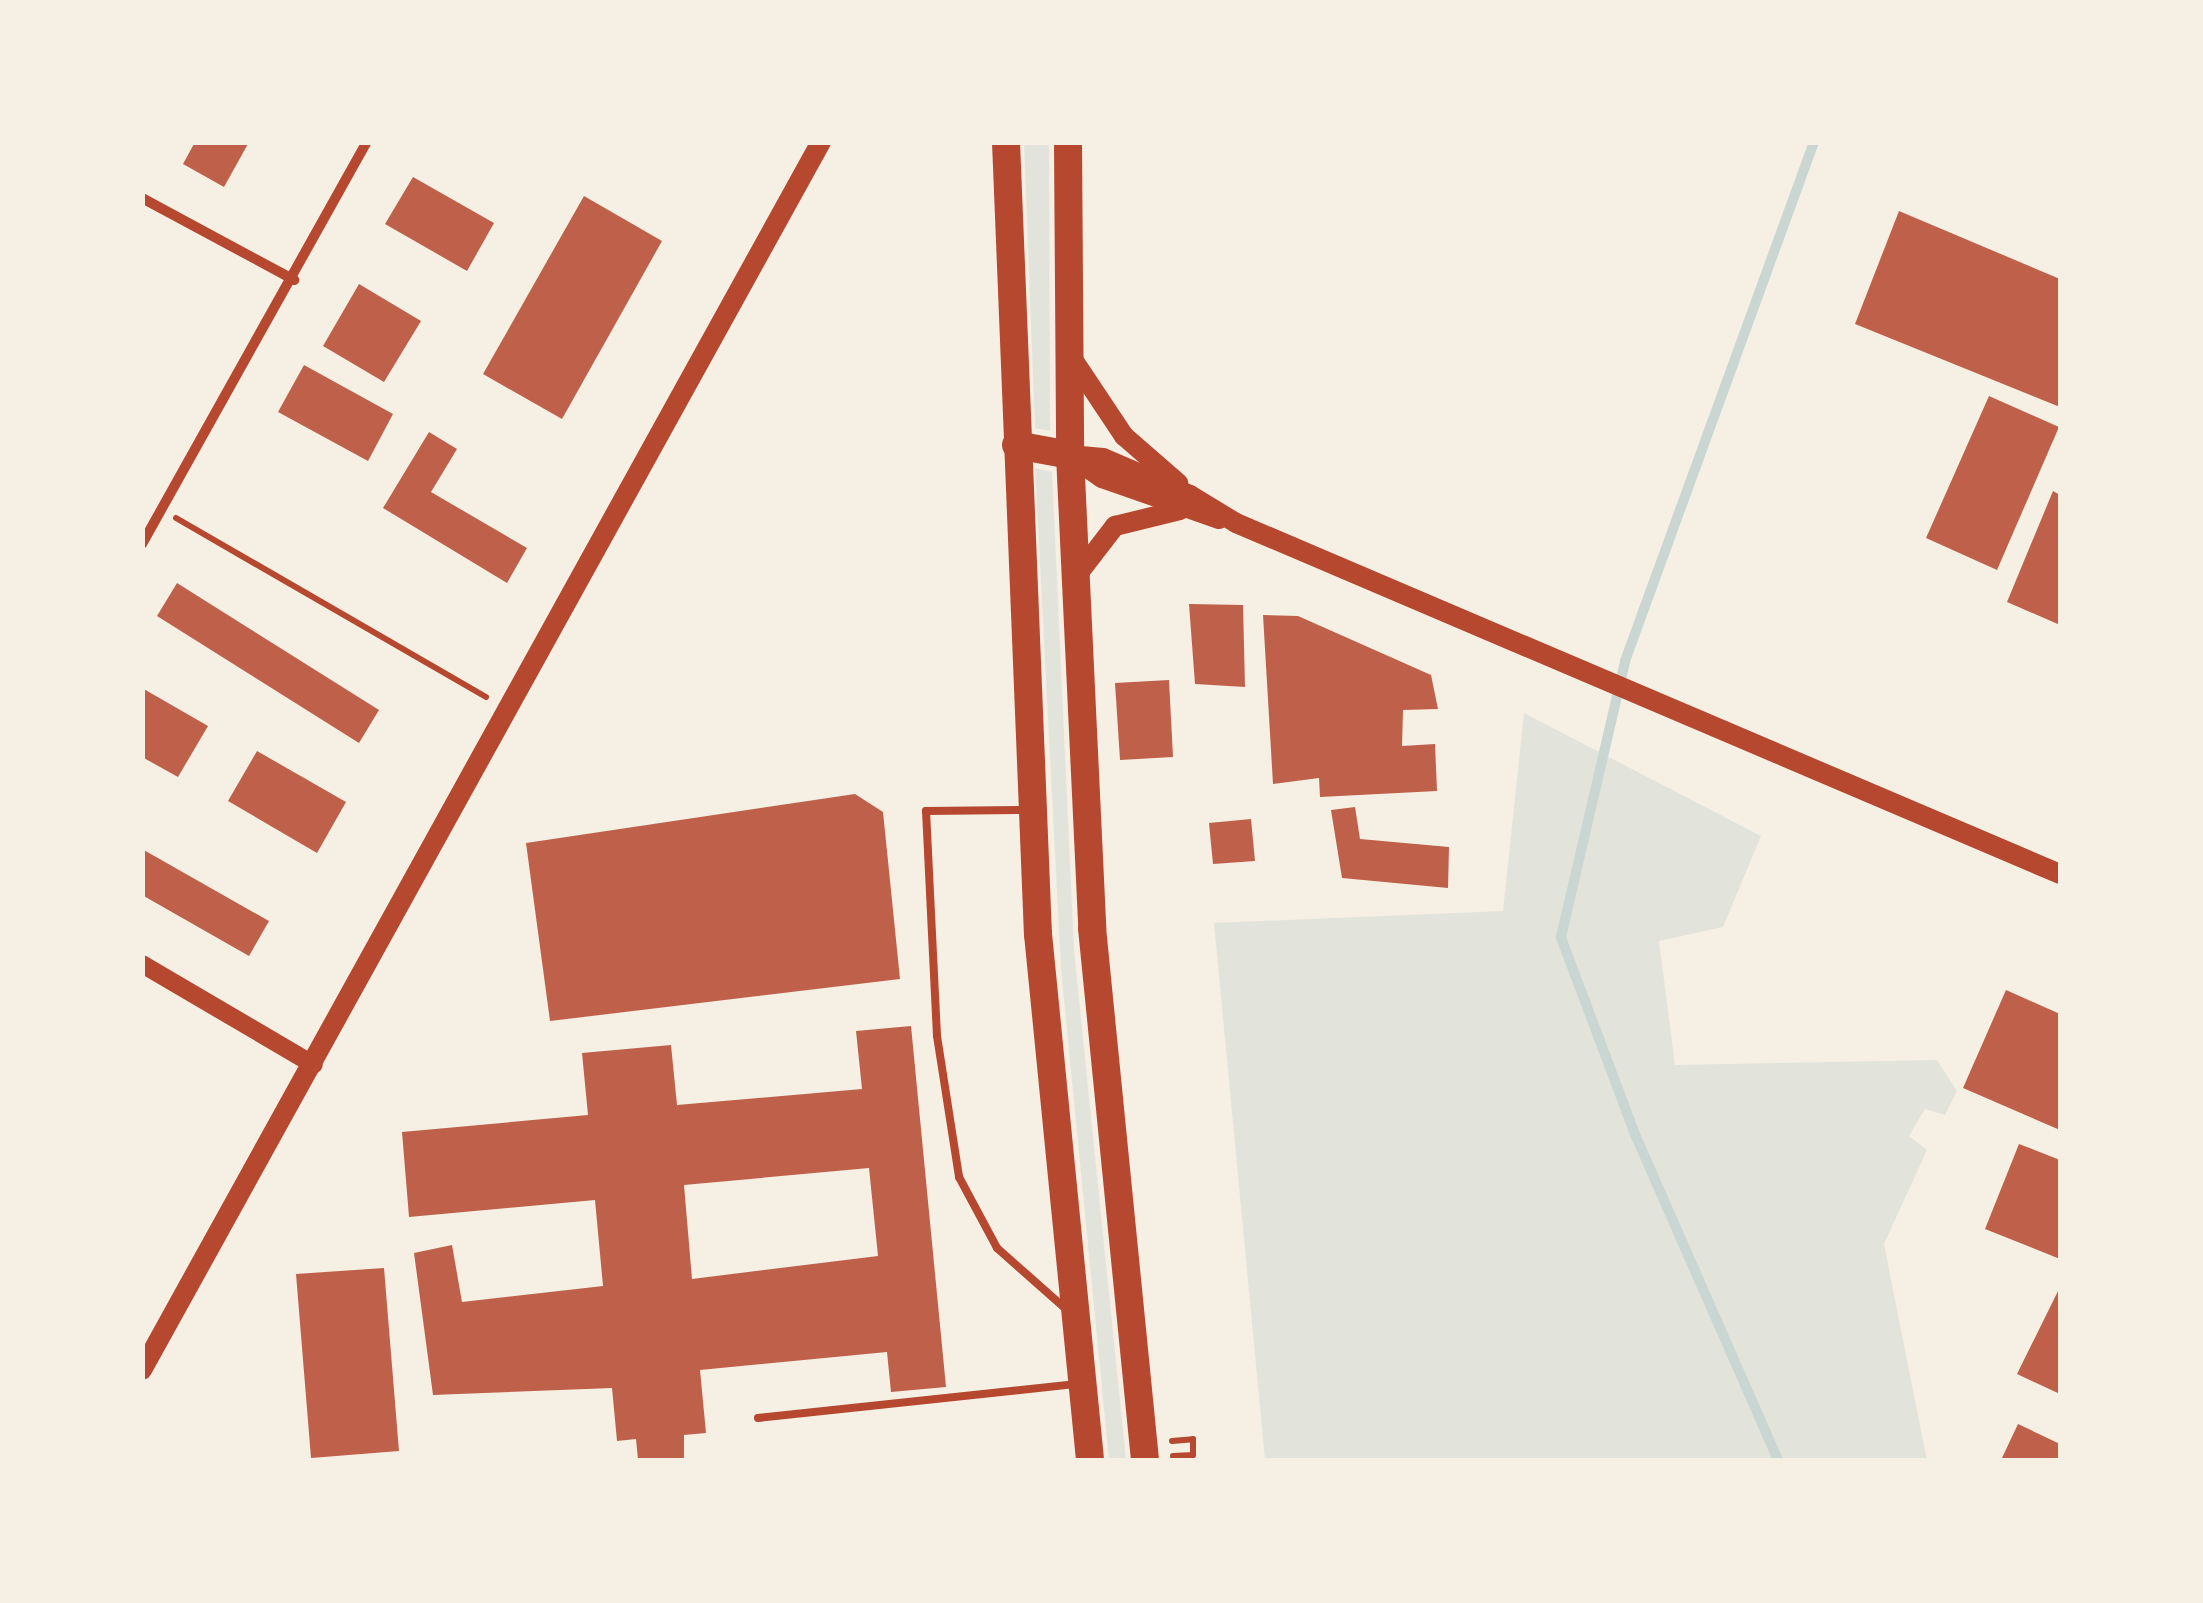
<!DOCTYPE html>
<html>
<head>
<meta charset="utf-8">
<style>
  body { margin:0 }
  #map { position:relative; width:2203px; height:1603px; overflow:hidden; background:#f6efe4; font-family:"Roboto Serif",serif }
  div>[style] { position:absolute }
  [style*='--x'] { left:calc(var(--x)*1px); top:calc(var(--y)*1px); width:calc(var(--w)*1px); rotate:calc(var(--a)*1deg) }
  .green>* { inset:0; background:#e2e4dc }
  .stream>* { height:10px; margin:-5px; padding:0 5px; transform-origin:5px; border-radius:5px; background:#c9d6d2 }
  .building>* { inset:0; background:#bf614a }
  .path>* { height:6px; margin:-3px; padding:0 3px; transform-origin:3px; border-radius:3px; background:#b5482f }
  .service>* { height:8px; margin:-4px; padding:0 4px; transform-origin:4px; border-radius:4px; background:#b5482f }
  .minor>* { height:10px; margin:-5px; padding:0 5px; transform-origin:5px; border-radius:5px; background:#b5482f }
  .tertiary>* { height:18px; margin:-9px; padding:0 9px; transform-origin:9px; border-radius:9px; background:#b5482f }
  .secondary>* { height:20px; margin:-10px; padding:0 10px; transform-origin:10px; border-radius:10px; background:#b5482f }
  .trunk>* { height:28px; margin:-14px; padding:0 14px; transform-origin:14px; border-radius:14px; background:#b5482f }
  span { translate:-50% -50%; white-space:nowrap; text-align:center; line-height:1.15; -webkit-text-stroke:8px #f6efe4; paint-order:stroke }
  .frame { position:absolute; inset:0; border:145px solid #f6efe4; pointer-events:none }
</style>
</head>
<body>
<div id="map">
  <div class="green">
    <i style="clip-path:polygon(1024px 143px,1049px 143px,1050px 431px,1035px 428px)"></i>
    <i style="clip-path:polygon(1035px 468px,1052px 472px,1074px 950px,1126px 1460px,1109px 1460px,1061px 968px)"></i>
    <i style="clip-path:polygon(1524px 713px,1761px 836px,1723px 927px,1659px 941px,1675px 1065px,1937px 1060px,1957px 1091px,1945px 1115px,1925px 1109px,1909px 1136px,1927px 1150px,1884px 1244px,1927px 1460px,1265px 1460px,1214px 923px,1503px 911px)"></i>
  </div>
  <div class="stream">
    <i style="--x:1778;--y:1460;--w:353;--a:-113.7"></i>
    <i style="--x:1636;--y:1137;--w:214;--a:-110.6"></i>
    <i style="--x:1561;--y:937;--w:283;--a:-76.9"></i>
    <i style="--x:1625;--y:661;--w:552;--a:-69.99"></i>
  </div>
  <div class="building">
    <i style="clip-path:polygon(195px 142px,249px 142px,224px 187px,183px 164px)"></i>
    <i style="clip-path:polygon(413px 177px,494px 223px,467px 271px,385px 224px)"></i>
    <i style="clip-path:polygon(584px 196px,662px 241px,562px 419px,483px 374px)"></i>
    <i style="clip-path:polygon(1899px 211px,2060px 279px,2060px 407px,1855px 324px)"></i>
    <i style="clip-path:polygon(359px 284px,421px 321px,384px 382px,323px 346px)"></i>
    <i style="clip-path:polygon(304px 365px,393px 414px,368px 461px,278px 412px)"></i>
    <i style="clip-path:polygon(1989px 396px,2059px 427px,1997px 570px,1926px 538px)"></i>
    <i style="clip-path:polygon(429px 432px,457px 449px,431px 492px,527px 548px,507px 583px,383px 508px)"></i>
    <i style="clip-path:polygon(2053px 491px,2060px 495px,2060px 625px,2007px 602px)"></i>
    <i style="clip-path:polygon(177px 583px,379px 710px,359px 743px,157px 616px)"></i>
    <i style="clip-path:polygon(1189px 604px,1243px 605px,1245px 687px,1195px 684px)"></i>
    <i style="clip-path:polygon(1263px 615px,1298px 616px,1431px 675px,1438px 709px,1403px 710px,1402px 746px,1435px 744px,1437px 791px,1320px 797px,1319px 778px,1273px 784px)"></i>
    <i style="clip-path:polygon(1169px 680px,1173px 757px,1120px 760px,1115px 683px)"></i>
    <i style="clip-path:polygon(142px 688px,208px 726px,178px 777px,142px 757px)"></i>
    <i style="clip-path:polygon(257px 751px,346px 802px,317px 853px,228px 801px)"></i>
    <i style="clip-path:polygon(855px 794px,883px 812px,900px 979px,550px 1021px,526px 843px)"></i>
    <i style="clip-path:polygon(1355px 807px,1360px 839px,1449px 847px,1448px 888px,1342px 878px,1331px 810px)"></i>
    <i style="clip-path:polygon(1251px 819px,1255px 861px,1213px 864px,1209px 823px)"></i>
    <i style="clip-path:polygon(142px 849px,269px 921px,249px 956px,142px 895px)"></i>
    <i style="clip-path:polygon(2006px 990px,2060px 1014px,2060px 1130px,1963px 1088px)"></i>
    <i style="clip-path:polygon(evenodd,911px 1026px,946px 1387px,891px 1392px,887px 1352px,700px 1370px,706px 1433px,684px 1435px,684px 1460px,638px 1460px,636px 1439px,617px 1441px,612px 1388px,433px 1395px,414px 1253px,452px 1245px,462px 1302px,603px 1286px,595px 1200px,409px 1217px,402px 1132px,588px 1115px,582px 1053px,671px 1045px,677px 1105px,862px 1089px,856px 1031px,911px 1026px,869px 1168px,878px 1256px,692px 1279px,684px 1185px,869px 1168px)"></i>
    <i style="clip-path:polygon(2019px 1144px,2060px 1160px,2060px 1259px,1985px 1229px)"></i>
    <i style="clip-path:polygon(384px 1268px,399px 1451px,311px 1458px,296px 1274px)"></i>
    <i style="clip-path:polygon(2060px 1287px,2060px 1394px,2017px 1374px)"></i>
    <i style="clip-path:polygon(2018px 1424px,2060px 1444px,2060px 1460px,2001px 1460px)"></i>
  </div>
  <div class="path">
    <i style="--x:176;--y:518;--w:358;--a:30"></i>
    <i style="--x:1172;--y:1441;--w:21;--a:-5"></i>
    <i style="--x:1193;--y:1439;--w:16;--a:90"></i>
    <i style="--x:1193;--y:1455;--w:20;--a:177"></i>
  </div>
  <div class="service">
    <i style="--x:1027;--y:810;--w:101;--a:179.4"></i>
    <i style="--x:926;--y:811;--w:225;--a:87.2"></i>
    <i style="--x:937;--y:1036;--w:143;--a:81.1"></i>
    <i style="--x:959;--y:1177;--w:81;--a:61.8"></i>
    <i style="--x:997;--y:1248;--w:92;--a:41.5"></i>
    <i style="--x:758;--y:1418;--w:321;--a:-6.1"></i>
  </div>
  <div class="minor">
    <i style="--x:142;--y:198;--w:173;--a:28.3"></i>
    <i style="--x:142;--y:544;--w:461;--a:-60.8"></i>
  </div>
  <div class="tertiary">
    <i style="--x:142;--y:964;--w:199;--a:30.4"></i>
  </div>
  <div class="secondary">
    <i style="--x:1072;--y:358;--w:94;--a:56.3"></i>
    <i style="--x:1124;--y:436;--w:72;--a:41"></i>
    <i style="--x:1070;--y:455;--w:33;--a:5"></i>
    <i style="--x:1103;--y:458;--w:95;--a:23"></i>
    <i style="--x:1190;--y:495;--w:54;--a:31.3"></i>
    <i style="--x:1236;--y:523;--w:896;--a:23.07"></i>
    <i style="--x:1072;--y:457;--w:37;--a:35"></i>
    <i style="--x:1102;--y:478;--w:124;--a:19.3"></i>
    <i style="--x:1078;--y:574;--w:61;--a:-52.4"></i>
    <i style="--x:1115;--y:526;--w:67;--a:-13.8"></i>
    <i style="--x:142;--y:1370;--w:1403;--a:-61.06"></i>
  </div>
  <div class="trunk">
    <i style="--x:1006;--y:142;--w:793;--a:87.69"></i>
    <i style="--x:1038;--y:934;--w:529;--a:84.35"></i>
    <i style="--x:1068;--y:142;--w:313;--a:89.6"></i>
    <i style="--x:1070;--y:455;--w:474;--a:87.3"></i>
    <i style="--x:1092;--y:928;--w:535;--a:84.31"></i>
    <i style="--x:1016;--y:445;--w:55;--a:10.5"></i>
  </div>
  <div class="frame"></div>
</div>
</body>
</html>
